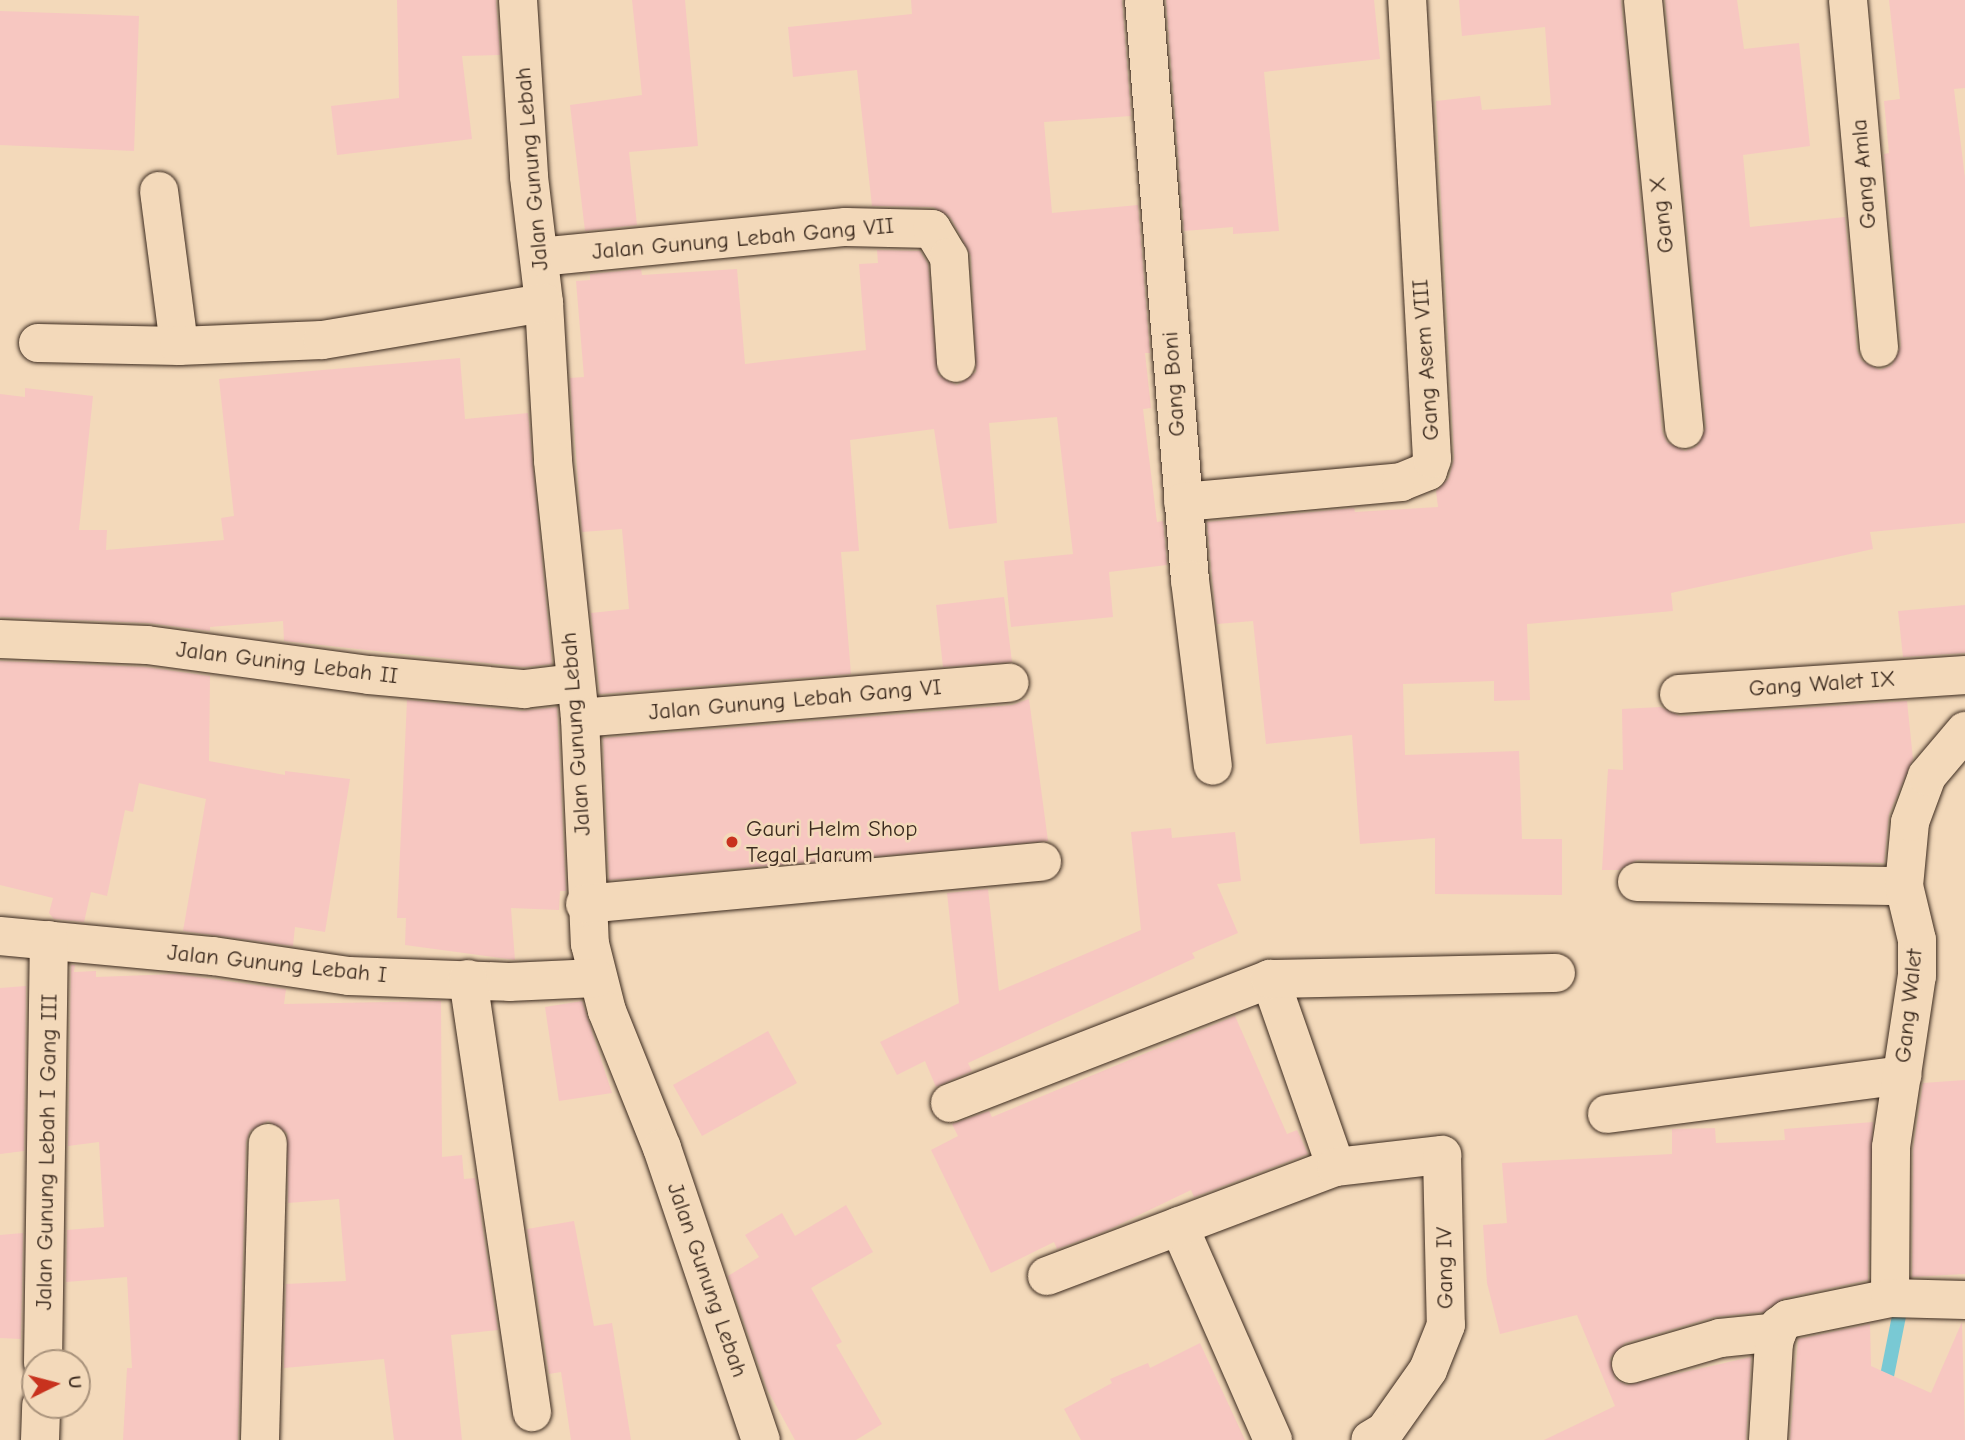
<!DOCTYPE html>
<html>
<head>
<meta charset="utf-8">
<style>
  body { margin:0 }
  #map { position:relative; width:1965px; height:1440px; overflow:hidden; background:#f3d9ba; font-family:"Comic Neue",sans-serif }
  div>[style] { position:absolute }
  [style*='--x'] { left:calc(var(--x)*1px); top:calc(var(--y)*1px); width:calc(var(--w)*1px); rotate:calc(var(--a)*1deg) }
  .stream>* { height:14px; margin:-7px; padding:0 7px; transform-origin:7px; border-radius:7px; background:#79c9d4 }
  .building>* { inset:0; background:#f7c7c1 }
  .roads { filter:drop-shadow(0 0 2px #3b2a1e) drop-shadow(0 0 2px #3b2a1e) }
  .minor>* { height:38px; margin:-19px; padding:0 19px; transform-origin:19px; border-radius:19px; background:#f3d9ba }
  .dots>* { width:19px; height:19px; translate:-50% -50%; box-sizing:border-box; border:4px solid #f3d9ba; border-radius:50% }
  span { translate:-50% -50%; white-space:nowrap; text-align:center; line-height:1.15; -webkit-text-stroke:5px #f3d9ba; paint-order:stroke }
  .street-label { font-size:23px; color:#3b2a1e }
  .poi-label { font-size:23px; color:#3b2a1e }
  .left { translate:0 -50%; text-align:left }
  .north { position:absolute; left:21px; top:1349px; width:70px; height:70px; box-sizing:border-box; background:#f3d9ba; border:2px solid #a9937c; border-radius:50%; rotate:84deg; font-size:19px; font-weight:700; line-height:28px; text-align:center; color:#3b2a1e }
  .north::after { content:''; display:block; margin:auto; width:24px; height:32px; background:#c8321e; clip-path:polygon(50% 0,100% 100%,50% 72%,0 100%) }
</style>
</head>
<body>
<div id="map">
  <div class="stream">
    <i style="--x:1884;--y:1391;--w:92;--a:-78.7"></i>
  </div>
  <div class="building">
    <i style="clip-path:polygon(397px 0,496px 0,500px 55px,462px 56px,472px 139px,337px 155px,331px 106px,399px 98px)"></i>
    <i style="clip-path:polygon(632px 0,685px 0,698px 146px,629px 152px,637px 225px,585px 231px,570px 105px,642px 95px)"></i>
    <i style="clip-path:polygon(911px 0,1122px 0,1131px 116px,1044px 122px,1052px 213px,1138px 205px,1150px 353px,1145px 353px,1151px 408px,1143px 409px,1157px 522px,1163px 521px,1167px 565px,1109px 572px,1113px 617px,1011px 627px,1004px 561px,1073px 554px,1057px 417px,989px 423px,997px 523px,949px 529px,934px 429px,850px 440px,859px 551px,841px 552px,851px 674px,600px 694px,591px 613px,629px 609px,622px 529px,582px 532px,570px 378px,584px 377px,576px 281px,590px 280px,590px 274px,641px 269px,642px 275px,737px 269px,745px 364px,866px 350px,859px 264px,878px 263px,877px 250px,920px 251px,928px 264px,938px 375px,957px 385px,976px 372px,971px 256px,951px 218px,933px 207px,872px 206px,857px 70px,793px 77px,788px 27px,912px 14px)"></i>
    <i style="clip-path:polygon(1166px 0,1374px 0,1380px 59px,1264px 72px,1279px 231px,1233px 234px,1233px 227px,1184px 231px)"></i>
    <i style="clip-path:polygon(1459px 0,1621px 0,1662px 431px,1667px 442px,1685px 451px,1697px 446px,1706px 427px,1665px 0,1737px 0,1744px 49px,1799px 43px,1810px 146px,1743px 155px,1750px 227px,1845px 217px,1857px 350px,1862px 361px,1880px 370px,1892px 365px,1901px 346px,1884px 154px,1889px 153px,1884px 101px,1900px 99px,1889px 0,1965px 0,1965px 88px,1954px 89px,1965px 178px,1965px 523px,1870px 532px,1873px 549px,1671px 593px,1673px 611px,1527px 624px,1530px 700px,1494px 701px,1494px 681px,1403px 684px,1405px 755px,1519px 751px,1522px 839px,1562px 839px,1562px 895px,1435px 894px,1435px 838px,1360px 844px,1352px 735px,1266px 744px,1253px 621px,1217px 624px,1212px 578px,1207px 522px,1354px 508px,1355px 512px,1438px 507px,1436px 491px,1449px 478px,1454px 458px,1436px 101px,1480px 96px,1482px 110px,1551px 105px,1545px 27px,1462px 36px)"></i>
    <i style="clip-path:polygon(0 11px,139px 16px,134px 151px,0 145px)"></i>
    <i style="clip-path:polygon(460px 358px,465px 419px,528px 413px,552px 664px,524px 667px,284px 641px,283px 621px,210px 627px,210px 631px,148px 623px,0 617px,0 394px,25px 397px,25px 388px,93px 396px,79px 530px,107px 530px,106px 550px,224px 540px,221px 518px,234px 516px,219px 379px)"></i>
    <i style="clip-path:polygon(1004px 597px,1012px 662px,943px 667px,936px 605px)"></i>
    <i style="clip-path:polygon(1965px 605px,1965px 653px,1903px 657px,1898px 611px)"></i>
    <i style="clip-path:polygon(0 661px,145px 667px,210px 676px,209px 761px,285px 775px,285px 771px,350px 779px,325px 932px,295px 927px,293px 946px,183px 931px,206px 799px,139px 783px,133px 812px,125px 810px,107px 896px,91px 892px,84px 922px,54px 919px,49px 913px,53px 898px,0 885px)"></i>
    <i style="clip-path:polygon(1029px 699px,1048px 841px,609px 880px,603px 738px,1012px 705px)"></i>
    <i style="clip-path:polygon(407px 700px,522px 711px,557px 707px,566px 891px,560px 891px,559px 910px,511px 908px,515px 960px,405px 945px,406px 918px,397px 918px)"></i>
    <i style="clip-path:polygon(1907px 701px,1913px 759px,1889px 814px,1884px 863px,1637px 860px,1619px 870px,1602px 870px,1608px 769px,1623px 770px,1622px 709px,1661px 707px,1680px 716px)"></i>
    <i style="clip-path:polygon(1171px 828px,1172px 838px,1235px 832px,1241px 881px,1217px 884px,1238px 933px,1192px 953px,1195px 958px,968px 1063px,972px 1071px,936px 1087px,925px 1061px,897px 1075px,880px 1042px,959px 1003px,947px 893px,988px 889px,999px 991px,1141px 930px,1131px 832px)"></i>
    <i style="clip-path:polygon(71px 965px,75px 965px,74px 972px,96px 971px,96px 977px,176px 974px,286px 989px,284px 1004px,441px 1001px,442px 1157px,462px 1155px,464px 1179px,475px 1178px,498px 1330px,451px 1335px,462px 1440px,394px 1440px,384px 1359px,284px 1368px,286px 1284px,346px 1281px,339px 1199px,288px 1203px,287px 1133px,268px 1121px,250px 1131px,246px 1142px,238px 1440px,123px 1440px,127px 1368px,132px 1368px,127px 1277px,66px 1282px,67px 1230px,104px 1227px,99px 1142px,68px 1146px)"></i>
    <i style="clip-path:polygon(26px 986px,24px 1151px,0 1154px,0 988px)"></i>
    <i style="clip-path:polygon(582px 1001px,612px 1093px,559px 1101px,545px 1007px)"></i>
    <i style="clip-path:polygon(1235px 1016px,1287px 1134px,1297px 1130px,1308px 1154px,1194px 1197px,1191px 1190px,1108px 1230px,1057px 1249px,1054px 1242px,991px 1273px,931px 1150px,958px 1136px,952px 1124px,989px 1111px,992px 1117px)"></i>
    <i style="clip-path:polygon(768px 1031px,797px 1083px,702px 1136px,673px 1085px)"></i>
    <i style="clip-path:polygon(1965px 1080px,1965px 1274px,1912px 1277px,1913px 1149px,1923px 1083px)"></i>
    <i style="clip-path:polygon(1873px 1122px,1868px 1280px,1784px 1298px,1764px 1312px,1714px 1317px,1625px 1343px,1610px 1358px,1615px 1379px,1627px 1385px,1751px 1357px,1746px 1440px,1544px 1440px,1615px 1406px,1577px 1315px,1500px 1334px,1487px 1283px,1483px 1225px,1507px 1223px,1502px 1163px,1672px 1154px,1672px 1129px,1715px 1128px,1716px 1143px,1785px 1140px,1784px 1129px)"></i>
    <i style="clip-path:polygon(846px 1205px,873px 1252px,811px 1288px,842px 1342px,836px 1345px,882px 1424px,856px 1440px,795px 1440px,767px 1389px,728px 1276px,759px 1257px,745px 1235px,782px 1213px,795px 1236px)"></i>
    <i style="clip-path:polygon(574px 1221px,594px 1326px,612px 1323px,631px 1440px,571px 1440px,561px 1372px,549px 1374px,527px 1229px)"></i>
    <i style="clip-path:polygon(23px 1233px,21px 1339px,0 1338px,0 1235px)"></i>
    <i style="clip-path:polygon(1962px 1322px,1965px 1440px,1790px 1440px,1798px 1339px,1870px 1324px,1871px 1366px,1931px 1393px)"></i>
    <i style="clip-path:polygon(1200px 1343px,1245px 1440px,1081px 1440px,1064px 1409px,1112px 1383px,1110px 1379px,1148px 1363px,1150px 1368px)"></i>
  </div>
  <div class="roads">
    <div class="minor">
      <i style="--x:518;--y:0;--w:177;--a:86.4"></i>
      <i style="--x:529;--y:177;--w:127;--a:83.2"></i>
      <i style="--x:544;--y:303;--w:158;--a:86.7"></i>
      <i style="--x:553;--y:461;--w:258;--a:84"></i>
      <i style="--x:580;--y:718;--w:226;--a:87.5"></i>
      <i style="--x:590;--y:944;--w:69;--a:75.8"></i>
      <i style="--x:607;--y:1011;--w:148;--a:68.1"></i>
      <i style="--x:662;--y:1148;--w:308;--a:71.3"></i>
      <i style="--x:1144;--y:0;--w:582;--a:85.47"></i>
      <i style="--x:1190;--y:580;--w:187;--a:83"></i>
      <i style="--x:1643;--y:0;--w:431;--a:84.5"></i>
      <i style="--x:1848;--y:0;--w:349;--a:84.9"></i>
      <i style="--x:159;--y:191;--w:156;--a:82.6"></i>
      <i style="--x:539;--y:257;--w:308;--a:-5.6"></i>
      <i style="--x:846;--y:227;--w:86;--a:1.3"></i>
      <i style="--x:932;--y:229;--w:33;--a:59"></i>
      <i style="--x:949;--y:257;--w:106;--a:86.2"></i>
      <i style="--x:38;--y:343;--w:141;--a:1.2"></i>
      <i style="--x:179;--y:346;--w:143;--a:-2.4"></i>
      <i style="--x:322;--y:340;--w:225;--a:-9.5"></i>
      <i style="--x:1183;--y:502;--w:219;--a:-5.2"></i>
      <i style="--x:1401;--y:482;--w:29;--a:-22"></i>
      <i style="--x:1428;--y:471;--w:13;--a:-72"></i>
      <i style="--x:1432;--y:459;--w:460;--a:-93.1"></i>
      <i style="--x:0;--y:639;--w:147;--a:2.3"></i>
      <i style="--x:147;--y:645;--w:224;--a:7.7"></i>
      <i style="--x:369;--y:675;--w:156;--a:5.2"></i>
      <i style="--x:524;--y:689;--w:50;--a:-6.8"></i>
      <i style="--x:1679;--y:694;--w:287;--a:-3.8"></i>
      <i style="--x:580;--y:718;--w:431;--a:-4.7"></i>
      <i style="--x:1637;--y:882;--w:267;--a:0.9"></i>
      <i style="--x:585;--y:904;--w:459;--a:-5.3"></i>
      <i style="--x:0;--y:936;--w:214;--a:5.4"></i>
      <i style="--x:213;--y:956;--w:137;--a:8.4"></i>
      <i style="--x:349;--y:976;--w:160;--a:2.1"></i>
      <i style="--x:509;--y:982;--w:87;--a:-2.6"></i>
      <i style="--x:468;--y:979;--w:438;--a:81.6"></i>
      <i style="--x:1270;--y:979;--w:199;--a:70.7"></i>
      <i style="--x:950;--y:1103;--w:343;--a:-21.2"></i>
      <i style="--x:1270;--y:979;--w:286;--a:-1.2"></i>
      <i style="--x:1607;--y:1114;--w:298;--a:-7.5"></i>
      <i style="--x:1179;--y:1226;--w:234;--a:66.3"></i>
      <i style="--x:1047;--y:1276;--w:309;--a:-20.7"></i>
      <i style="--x:1336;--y:1167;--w:107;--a:-6.5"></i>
      <i style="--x:1442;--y:1155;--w:170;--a:88.7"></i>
      <i style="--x:1446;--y:1325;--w:48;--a:111.8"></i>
      <i style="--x:1428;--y:1370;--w:75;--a:125.2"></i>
      <i style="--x:1385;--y:1431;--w:17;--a:149"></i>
      <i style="--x:1890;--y:1298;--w:151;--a:-89.6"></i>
      <i style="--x:1891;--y:1147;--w:173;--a:-81.4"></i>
      <i style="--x:1917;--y:976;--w:36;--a:-90"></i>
      <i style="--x:1917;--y:940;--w:56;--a:-103.5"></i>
      <i style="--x:1904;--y:886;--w:64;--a:-84.6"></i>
      <i style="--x:1910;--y:822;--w:49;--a:-69.7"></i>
      <i style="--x:1927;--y:776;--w:59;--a:-49.8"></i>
      <i style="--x:43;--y:1363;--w:423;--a:-89.2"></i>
      <i style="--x:1631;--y:1364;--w:93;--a:-16.3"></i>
      <i style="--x:1720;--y:1338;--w:58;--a:-5.9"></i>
      <i style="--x:40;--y:1440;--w:35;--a:-88"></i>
      <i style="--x:260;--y:1440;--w:297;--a:-88.5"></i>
      <i style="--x:1768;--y:1440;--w:97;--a:-86.5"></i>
      <i style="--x:1774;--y:1343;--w:18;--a:-74"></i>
      <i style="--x:1779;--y:1326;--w:11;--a:-38"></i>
      <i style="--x:1788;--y:1319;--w:104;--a:-11.6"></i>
      <i style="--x:1890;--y:1298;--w:75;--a:1.5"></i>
    </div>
  </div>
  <div class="dots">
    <i style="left:732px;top:842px;background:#c8321e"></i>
  </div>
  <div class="street-label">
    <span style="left:532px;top:169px;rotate:-95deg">Jalan Gunung Lebah</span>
    <span style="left:1864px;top:174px;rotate:-95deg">Gang Amla</span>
    <span style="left:1662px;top:215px;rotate:-97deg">Gang X</span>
    <span style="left:743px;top:239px;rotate:-5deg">Jalan Gunung Lebah Gang VII</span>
    <span style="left:1426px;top:360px;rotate:-94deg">Gang Asem VIII</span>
    <span style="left:1174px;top:384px;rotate:-94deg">Gang Boni</span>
    <span style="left:287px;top:663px;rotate:7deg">Jalan Guning Lebah II</span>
    <span style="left:1822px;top:684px;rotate:-4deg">Gang Walet IX</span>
    <span style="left:795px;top:700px;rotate:-5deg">Jalan Gunung Lebah Gang VI</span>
    <span style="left:576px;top:734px;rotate:-94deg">Jalan Gunung Lebah</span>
    <span style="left:277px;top:964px;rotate:6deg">Jalan Gunung Lebah I</span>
    <span style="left:1909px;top:1006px;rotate:-84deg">Gang Walet</span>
    <span style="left:47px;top:1152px;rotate:-89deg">Jalan Gunung Lebah I Gang III</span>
    <span style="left:1445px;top:1268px;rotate:-91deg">Gang IV</span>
    <span style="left:707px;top:1280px;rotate:71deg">Jalan Gunung Lebah</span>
  </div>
  <div class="poi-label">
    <span class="left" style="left:746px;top:842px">Gauri Helm Shop<br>Tegal Harum</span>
  </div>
  <div class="north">U</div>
</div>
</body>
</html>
